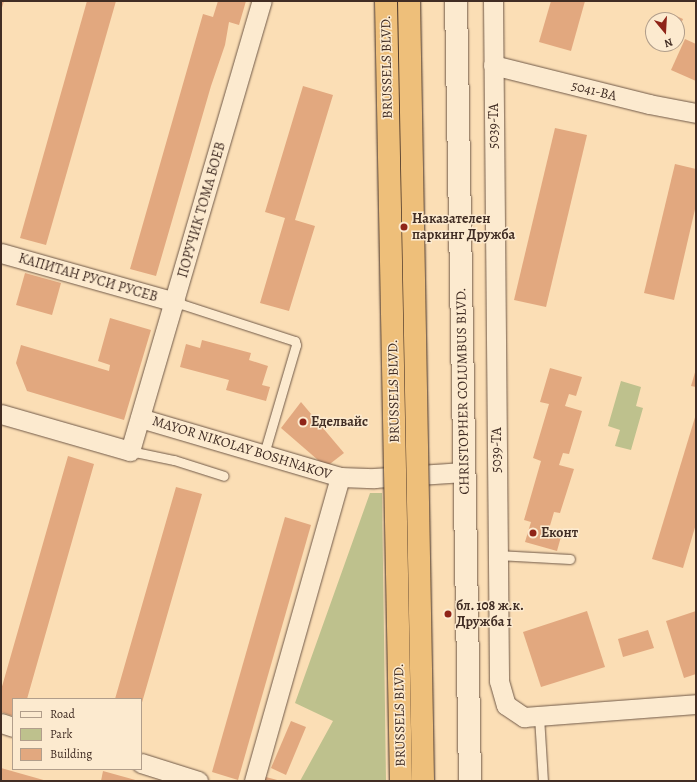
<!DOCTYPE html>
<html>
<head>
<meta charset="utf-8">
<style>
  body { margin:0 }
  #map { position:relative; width:697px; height:782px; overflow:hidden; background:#fbdeb5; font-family:Alegreya,serif }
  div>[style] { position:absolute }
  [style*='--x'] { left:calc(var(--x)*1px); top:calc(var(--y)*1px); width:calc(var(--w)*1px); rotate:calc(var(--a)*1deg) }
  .green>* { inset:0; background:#bec18d }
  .building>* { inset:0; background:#e2a87f }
  .roads { filter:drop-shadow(0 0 1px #705948) drop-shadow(0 0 1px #705948) }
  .lane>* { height:9px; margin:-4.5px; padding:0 4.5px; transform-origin:4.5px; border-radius:4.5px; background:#fceacf }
  .street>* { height:19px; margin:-9.5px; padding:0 9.5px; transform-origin:9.5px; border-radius:9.5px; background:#fceacf }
  .secondary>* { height:22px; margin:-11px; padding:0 11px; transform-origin:11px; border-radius:11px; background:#fceacf }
  .bridges { filter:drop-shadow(0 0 1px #412d24) drop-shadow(0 0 1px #412d24) }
  .primary-bridge>* { height:22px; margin:-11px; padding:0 11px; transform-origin:11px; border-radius:11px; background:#eebf7a }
  .dots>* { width:11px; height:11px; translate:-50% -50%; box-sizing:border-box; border:2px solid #fceacf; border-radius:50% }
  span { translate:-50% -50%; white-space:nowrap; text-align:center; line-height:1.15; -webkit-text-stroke:3px #fceacf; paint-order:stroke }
  .street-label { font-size:14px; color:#412d24 }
  .poi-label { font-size:14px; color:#412d24; font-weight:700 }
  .left { translate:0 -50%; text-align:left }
  .frame { position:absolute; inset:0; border:2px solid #412d24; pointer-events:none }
  .legend { position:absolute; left:12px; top:698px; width:130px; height:72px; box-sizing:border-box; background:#fceacf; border:1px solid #b19e8b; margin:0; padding:5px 7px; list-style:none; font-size:12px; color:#412d24 }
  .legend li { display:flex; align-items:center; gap:8px; height:20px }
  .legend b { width:20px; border:1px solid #b19e8b }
  .north { position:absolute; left:645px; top:12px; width:40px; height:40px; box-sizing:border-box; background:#fceacf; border:1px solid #b19e8b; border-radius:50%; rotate:162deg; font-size:11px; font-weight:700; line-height:16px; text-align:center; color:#412d24 }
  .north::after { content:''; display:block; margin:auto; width:14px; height:18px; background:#8f2418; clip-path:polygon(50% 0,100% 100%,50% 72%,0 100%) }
</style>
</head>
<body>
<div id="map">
  <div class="green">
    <i style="clip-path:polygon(621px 381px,641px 387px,636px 406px,643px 408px,631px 450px,615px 446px,620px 430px,608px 426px)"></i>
    <i style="clip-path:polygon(370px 493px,382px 493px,386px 781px,300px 781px,333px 721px,295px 703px)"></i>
  </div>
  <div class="building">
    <i style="clip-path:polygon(1px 1px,4px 1px,1px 11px)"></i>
    <i style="clip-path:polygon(87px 1px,116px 1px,46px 245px,20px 238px)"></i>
    <i style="clip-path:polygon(218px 1px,246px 1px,239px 25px,229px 22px,225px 45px,211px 86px,156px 276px,130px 269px,203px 14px,213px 17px)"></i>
    <i style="clip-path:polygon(551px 1px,585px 1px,571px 51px,539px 42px)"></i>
    <i style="clip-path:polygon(670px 13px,683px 19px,677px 33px,677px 20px,667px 20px)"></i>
    <i style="clip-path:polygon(685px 39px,696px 44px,696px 81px,671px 70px)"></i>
    <i style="clip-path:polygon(303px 86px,333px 95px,295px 220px,315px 226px,289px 311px,260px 303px,285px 218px,265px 212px)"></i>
    <i style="clip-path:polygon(555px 128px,587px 135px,546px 307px,514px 300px)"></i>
    <i style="clip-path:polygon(675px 164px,696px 169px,696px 205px,674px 300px,644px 293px)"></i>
    <i style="clip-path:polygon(25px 273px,61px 283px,52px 315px,16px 305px)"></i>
    <i style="clip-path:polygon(110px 318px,151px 330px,124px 420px,27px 391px,16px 363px,21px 345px,109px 371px,110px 365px,98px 361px)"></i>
    <i style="clip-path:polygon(202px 340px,251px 353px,249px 360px,268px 366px,262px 385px,270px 387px,266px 401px,226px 390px,229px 380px,180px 367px,186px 344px,200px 348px)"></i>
    <i style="clip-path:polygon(550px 368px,582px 377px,576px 396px,569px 394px,565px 406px,582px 411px,569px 454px,563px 453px,559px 465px,574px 469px,560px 513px,554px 512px,549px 529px,562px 533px,557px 551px,525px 542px,531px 522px,524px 520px,541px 461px,533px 458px,549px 404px,540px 402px)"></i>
    <i style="clip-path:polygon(696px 369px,696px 387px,691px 386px)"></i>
    <i style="clip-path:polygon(301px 402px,344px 453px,326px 467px,281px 428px)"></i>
    <i style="clip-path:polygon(696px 414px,696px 524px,683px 568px,652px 559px)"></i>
    <i style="clip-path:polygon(68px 456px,94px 464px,27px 699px,13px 699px,13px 716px,1px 712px,1px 690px)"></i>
    <i style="clip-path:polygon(176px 487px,202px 494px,141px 706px,141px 699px,115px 699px)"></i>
    <i style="clip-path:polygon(285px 517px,311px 525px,238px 780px,212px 772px)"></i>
    <i style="clip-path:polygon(587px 611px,605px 667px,541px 687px,523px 632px)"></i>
    <i style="clip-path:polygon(696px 611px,696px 674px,684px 678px,666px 621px)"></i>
    <i style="clip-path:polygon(648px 630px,654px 648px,623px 657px,618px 639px)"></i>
    <i style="clip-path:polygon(291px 721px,306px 727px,286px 775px,271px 768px)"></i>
    <i style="clip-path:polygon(1px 768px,47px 781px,1px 781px)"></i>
    <i style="clip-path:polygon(103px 771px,139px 781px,101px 781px)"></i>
    <i style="clip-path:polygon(262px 776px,281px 781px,261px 781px)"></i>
  </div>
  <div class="roads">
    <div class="lane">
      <i style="--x:175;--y:302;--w:126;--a:18"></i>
      <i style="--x:295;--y:341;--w:4;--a:76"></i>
      <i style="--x:296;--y:345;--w:114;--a:106.4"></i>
      <i style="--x:130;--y:451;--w:45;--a:11.6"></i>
      <i style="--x:174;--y:460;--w:52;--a:17.7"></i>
      <i style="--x:497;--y:555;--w:73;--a:3.1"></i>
      <i style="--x:539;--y:716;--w:65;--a:86.5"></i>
    </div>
    <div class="street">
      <i style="--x:493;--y:1;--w:680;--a:89.49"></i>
      <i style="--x:499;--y:681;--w:25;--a:74"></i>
      <i style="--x:506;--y:705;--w:22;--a:34"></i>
      <i style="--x:524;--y:717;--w:172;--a:-4.3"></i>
      <i style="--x:493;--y:65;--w:161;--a:14"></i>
      <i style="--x:649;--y:104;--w:48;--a:10.8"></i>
      <i style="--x:1;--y:253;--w:181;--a:15.7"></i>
      <i style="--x:1;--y:414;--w:134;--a:16"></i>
      <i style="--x:130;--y:451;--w:469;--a:-73.7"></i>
      <i style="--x:140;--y:418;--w:209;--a:16.4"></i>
      <i style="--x:340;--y:477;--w:34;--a:2"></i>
      <i style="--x:374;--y:478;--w:90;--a:-3.8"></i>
      <i style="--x:1;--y:723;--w:13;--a:18"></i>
      <i style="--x:141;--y:763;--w:60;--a:17.5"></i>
      <i style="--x:254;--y:781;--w:316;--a:-74.2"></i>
    </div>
    <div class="secondary">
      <i style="--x:456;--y:1;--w:780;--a:88.97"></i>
    </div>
  </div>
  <div class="bridges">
    <div class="primary-bridge">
      <i style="--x:386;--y:1;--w:780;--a:88.9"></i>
      <i style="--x:409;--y:1;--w:780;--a:88.97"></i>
    </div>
  </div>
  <div class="dots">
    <i style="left:404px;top:227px;background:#8f2418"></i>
    <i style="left:303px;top:422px;background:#8f2418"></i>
    <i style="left:533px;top:533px;background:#8f2418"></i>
    <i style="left:448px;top:614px;background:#8f2418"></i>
  </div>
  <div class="street-label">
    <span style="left:387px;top:67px;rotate:-91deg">BRUSSELS BLVD.</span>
    <span style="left:594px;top:91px;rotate:14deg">5041-ВА</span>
    <span style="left:494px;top:126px;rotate:-90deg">5039-ТА</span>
    <span style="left:202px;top:210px;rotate:-74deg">ПОРУЧИК ТОМА БОЕВ</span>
    <span style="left:88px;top:278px;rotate:16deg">КАПИТАН РУСИ РУСЕВ</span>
    <span style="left:394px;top:391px;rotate:-91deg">BRUSSELS BLVD.</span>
    <span style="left:463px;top:391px;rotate:-91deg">CHRISTOPHER COLUMBUS BLVD.</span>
    <span style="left:242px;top:448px;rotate:17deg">МAYOR NIKOLAY BOSHNAKOV</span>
    <span style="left:497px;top:450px;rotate:-90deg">5039-ТА</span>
    <span style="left:400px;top:715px;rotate:-91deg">BRUSSELS BLVD.</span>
  </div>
  <div class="poi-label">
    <span class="left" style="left:412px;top:227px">Наказателен<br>паркинг Дружба</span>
    <span class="left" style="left:311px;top:422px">Еделвайс</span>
    <span class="left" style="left:541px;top:533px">Еконт</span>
    <span class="left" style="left:456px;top:614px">бл. 108 ж.к.<br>Дружба 1</span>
  </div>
  <div class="frame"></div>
  <ul class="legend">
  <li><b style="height:5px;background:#fceacf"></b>Road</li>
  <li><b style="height:11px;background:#bec18d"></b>Park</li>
  <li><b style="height:11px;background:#e2a87f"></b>Building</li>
  </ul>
  <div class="north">N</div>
</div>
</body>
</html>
